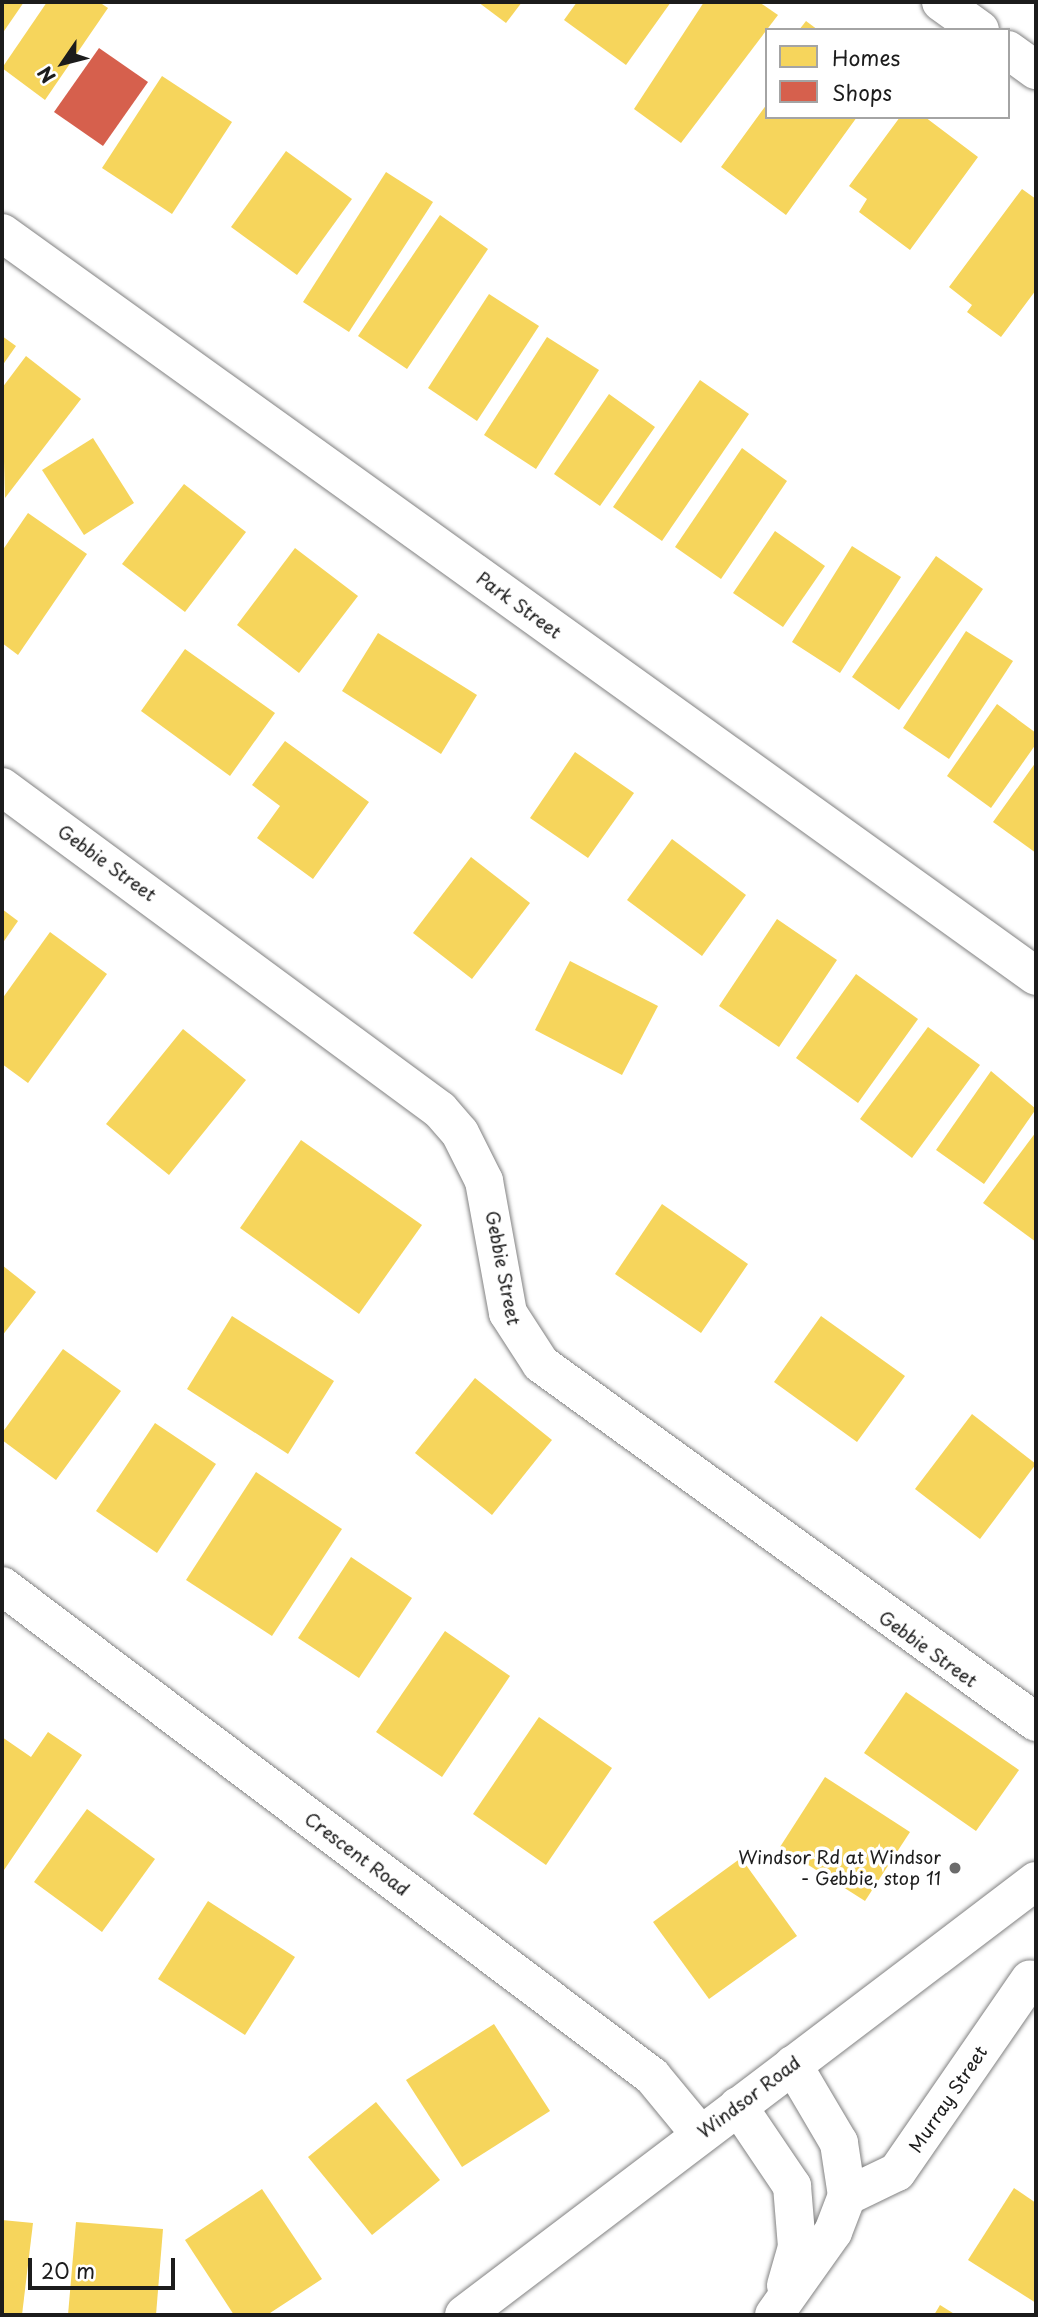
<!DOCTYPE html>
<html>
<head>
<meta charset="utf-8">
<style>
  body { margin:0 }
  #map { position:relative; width:1038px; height:2317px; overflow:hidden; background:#fff; font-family:"Playpen Sans",sans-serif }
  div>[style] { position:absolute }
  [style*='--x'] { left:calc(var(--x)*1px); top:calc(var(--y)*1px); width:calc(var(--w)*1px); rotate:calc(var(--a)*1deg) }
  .homes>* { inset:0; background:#f6d55c }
  .shops>* { inset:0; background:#d6604d }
  .roads { filter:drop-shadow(0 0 2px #828282) drop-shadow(0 0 2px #828282) }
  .minor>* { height:38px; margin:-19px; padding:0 19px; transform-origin:19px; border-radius:19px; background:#fff }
  .tertiary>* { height:38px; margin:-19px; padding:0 19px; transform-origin:19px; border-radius:19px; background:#fff }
  .secondary>* { height:38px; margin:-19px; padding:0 19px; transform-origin:19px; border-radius:19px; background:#fff }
  .dots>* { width:19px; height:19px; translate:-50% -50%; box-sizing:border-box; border:4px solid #fff; border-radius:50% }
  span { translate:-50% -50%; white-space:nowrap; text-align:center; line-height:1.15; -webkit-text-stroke:7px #fff; paint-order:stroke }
  .street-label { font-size:18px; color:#1c1c1c }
  .poi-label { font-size:18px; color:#1c1c1c }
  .right { translate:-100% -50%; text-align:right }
  .frame { position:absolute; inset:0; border:4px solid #1c1c1c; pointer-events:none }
  .legend { position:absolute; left:765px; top:28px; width:245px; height:91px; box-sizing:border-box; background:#fff; border:2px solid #a4a4a4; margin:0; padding:9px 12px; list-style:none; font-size:21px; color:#1c1c1c }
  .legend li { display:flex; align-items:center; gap:14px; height:35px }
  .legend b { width:35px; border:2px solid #a4a4a4 }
  .north { position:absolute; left:28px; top:28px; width:70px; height:70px; -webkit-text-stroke:5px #fff; paint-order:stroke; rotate:235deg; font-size:19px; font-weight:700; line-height:28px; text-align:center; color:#1c1c1c }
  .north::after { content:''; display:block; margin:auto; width:24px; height:32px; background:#1c1c1c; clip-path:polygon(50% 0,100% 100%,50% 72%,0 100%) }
  .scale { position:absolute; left:28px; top:2258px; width:147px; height:32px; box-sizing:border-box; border:4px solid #1c1c1c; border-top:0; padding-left:9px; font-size:21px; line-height:24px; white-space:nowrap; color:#1c1c1c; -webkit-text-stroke:5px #fff; paint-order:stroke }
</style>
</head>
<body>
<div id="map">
  <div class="homes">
    <i style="clip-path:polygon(2px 2px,24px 2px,2px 34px)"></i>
    <i style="clip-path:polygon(47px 2px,99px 2px,108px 8px,45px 100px,2px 68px)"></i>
    <i style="clip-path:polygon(478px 2px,522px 2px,506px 23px)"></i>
    <i style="clip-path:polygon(577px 2px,671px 2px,626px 65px,564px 20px)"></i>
    <i style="clip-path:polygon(704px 2px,759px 2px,778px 15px,681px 143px,634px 109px)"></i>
    <i style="clip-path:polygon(806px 21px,818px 30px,799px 30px)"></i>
    <i style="clip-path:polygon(162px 76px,232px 122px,172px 214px,102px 168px)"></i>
    <i style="clip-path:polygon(767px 104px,767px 117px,857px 117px,786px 215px,721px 167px)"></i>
    <i style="clip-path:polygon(900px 117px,925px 117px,978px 157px,910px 250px,859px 212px,867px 199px,849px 186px)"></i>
    <i style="clip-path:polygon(286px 151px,352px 199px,297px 275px,231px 227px)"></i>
    <i style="clip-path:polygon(386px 172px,433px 202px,349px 332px,303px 302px)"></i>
    <i style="clip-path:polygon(1022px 189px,1036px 199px,1036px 290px,1001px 337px,967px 312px,972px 305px,949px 287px)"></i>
    <i style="clip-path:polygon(440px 215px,488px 249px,407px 369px,358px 336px)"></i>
    <i style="clip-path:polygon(489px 294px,539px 326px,477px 421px,428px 388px)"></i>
    <i style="clip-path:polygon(2px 336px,16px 346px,2px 366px)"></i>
    <i style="clip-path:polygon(547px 337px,599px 370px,536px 469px,484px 435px)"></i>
    <i style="clip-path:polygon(26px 356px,81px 399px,5px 498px,2px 388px)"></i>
    <i style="clip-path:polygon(700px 380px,749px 414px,662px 541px,613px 507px)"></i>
    <i style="clip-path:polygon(609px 394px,655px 427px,600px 506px,554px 474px)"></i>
    <i style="clip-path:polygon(93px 438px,134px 503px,84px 535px,42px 470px)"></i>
    <i style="clip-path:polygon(742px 448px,787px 481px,721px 579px,675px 547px)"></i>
    <i style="clip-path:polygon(184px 484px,246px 532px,185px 612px,122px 564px)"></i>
    <i style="clip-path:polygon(28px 513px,87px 554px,18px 655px,2px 643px,2px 551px)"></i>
    <i style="clip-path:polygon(775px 531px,825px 566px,783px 627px,733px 593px)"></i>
    <i style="clip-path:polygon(852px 546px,901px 577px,840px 673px,792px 642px)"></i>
    <i style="clip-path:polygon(295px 548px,358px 596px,299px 673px,237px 625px)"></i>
    <i style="clip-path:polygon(936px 556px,983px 589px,899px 710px,852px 677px)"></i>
    <i style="clip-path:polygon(966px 631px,1013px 661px,949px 759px,903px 728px)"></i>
    <i style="clip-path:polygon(378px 633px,477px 695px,441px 754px,342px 691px)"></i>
    <i style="clip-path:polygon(185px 649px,275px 713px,230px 776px,141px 711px)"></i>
    <i style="clip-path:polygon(997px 704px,1036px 733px,1036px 744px,991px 808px,947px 776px)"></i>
    <i style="clip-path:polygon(285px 741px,369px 802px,313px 879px,257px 838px,280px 806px,252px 785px)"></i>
    <i style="clip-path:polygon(575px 752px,634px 793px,588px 858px,530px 818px)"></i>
    <i style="clip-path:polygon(1036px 762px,1036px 853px,993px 822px)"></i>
    <i style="clip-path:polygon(672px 839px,746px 895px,702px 956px,627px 900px)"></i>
    <i style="clip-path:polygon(471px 857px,530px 903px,472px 979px,413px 933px)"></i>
    <i style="clip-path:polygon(2px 909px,18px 921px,2px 944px)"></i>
    <i style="clip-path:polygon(777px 919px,837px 960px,779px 1047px,719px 1006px)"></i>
    <i style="clip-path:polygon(50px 932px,107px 974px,28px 1083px,2px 1064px,2px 999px)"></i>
    <i style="clip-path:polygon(570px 961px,658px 1006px,622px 1075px,535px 1030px)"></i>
    <i style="clip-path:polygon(856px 974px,918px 1019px,858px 1103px,796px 1058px)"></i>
    <i style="clip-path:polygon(928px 1027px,980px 1065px,912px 1158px,860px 1119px)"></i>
    <i style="clip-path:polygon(183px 1029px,246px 1080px,169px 1175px,106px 1124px)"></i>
    <i style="clip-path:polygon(991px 1071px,1036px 1109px,984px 1184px,936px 1150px)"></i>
    <i style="clip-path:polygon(1036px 1132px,1036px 1242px,983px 1203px)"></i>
    <i style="clip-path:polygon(301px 1140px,422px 1225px,359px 1314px,240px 1228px)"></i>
    <i style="clip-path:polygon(662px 1204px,748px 1264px,701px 1333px,615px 1274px)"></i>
    <i style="clip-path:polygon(2px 1265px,36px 1292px,2px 1336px)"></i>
    <i style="clip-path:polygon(232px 1316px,334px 1381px,288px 1454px,187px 1389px)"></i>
    <i style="clip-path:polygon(821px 1316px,905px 1376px,857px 1442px,774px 1382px)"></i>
    <i style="clip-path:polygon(63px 1349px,121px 1391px,56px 1480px,2px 1440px,2px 1433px)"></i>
    <i style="clip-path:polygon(475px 1378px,552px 1440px,492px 1515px,415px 1453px)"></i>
    <i style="clip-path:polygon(972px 1414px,1036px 1464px,980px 1539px,915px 1489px)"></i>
    <i style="clip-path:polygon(155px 1423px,216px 1464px,157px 1553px,96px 1511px)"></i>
    <i style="clip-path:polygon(256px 1472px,342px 1529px,272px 1636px,186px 1580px)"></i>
    <i style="clip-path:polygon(351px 1557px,412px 1598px,359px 1678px,298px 1638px)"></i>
    <i style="clip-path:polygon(445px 1631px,510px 1676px,442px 1777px,376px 1732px)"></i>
    <i style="clip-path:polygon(906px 1692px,1019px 1770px,976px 1831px,864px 1753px)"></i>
    <i style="clip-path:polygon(539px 1717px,612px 1768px,546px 1865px,473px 1814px)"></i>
    <i style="clip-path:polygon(48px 1732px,82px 1755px,2px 1873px,2px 1737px,31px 1757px)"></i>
    <i style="clip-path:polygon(825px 1777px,910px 1832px,865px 1901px,780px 1847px)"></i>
    <i style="clip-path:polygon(87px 1809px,155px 1859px,102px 1932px,34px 1882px)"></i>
    <i style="clip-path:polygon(741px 1858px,797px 1936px,709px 1999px,653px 1922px)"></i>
    <i style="clip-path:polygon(208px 1901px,295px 1957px,245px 2035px,158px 1979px)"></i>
    <i style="clip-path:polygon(494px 2024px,550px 2111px,462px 2167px,406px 2080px)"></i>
    <i style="clip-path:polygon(376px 2102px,440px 2180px,372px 2235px,308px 2157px)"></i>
    <i style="clip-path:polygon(1014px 2188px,1036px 2203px,1036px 2303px,968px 2260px)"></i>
    <i style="clip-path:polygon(262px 2189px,322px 2279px,267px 2315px,234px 2315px,185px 2240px)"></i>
    <i style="clip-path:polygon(2px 2220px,33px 2223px,22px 2315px,2px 2315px)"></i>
    <i style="clip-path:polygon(76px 2222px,163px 2229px,156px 2315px,68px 2315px)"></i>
    <i style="clip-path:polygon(940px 2305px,956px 2315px,934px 2315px)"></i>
  </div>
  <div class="shops">
    <i style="clip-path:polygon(99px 48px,148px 82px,103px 146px,54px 112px)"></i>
  </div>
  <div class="roads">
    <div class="minor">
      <i style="--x:941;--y:2;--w:48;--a:35.7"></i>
      <i style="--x:1008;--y:50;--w:34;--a:36"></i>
      <i style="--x:2;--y:233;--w:1273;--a:35.7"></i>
      <i style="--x:2;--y:787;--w:544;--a:36.41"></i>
      <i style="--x:440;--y:1110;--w:30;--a:49"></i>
      <i style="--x:460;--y:1133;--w:54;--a:63.4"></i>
      <i style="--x:484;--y:1181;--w:134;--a:79.7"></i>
      <i style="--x:508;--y:1313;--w:61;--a:57.1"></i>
      <i style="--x:541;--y:1364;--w:611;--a:35.88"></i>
      <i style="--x:2;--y:1586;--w:814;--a:37.01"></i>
      <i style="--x:652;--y:2076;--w:75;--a:50.4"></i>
      <i style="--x:847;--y:2196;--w:55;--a:-25.6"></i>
      <i style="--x:897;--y:2172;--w:234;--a:-55.4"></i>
    </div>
    <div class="tertiary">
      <i style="--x:738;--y:2106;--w:97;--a:56"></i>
      <i style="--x:792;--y:2186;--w:61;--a:85.3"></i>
      <i style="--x:797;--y:2247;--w:40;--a:106"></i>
      <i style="--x:774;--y:2315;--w:102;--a:-54.6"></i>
      <i style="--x:833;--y:2232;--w:39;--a:-69"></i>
      <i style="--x:847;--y:2196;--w:54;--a:-98.6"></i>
      <i style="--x:839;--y:2143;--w:91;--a:-120.5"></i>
    </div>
    <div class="secondary">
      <i style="--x:464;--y:2315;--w:718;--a:-37.19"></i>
    </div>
  </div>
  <div class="dots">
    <i style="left:955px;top:1868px;background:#6b6b6b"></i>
  </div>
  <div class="street-label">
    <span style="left:519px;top:605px;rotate:36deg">Park Street</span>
    <span style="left:107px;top:863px;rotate:36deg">Gebbie Street</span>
    <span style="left:503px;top:1268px;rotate:79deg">Gebbie Street</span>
    <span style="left:928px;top:1649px;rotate:36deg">Gebbie Street</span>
    <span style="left:357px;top:1854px;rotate:37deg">Crescent Road</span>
    <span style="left:749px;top:2097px;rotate:-37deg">Windsor Road</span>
    <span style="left:948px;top:2099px;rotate:-56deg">Murray Street</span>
  </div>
  <div class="poi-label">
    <span class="right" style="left:941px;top:1868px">Windsor Rd at Windsor<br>- Gebbie, stop 11</span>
  </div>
  <div class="frame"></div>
  <ul class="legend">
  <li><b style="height:19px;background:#f6d55c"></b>Homes</li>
  <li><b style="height:19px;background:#d6604d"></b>Shops</li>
  </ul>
  <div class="north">N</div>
  <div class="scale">20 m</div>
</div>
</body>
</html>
